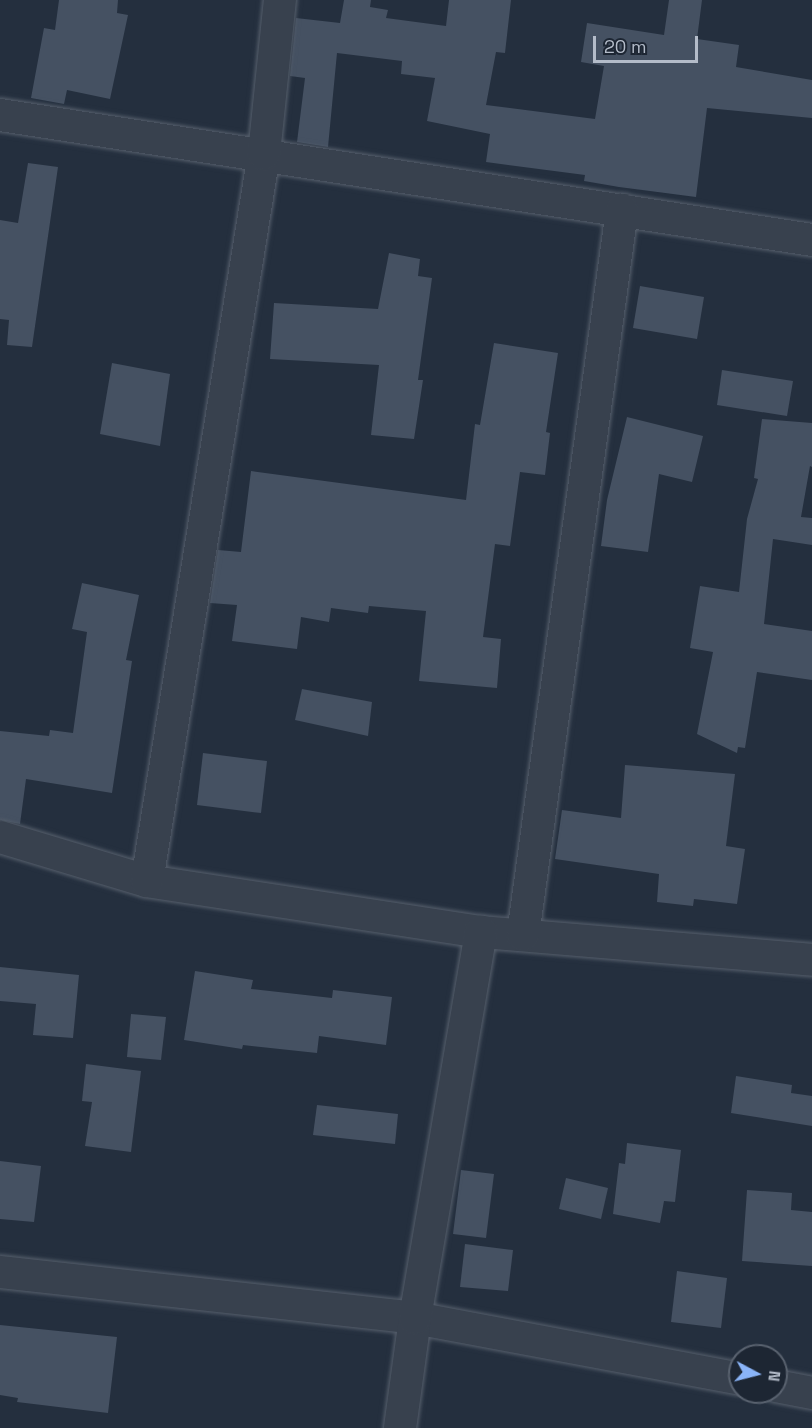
<!DOCTYPE html>
<html>
<head>
<meta charset="utf-8">
<style>
  body { margin:0 }
  #map { position:relative; width:812px; height:1428px; overflow:hidden; background:#242f3e; font-family:"Space Grotesk",sans-serif }
  div>[style] { position:absolute }
  [style*='--x'] { left:calc(var(--x)*1px); top:calc(var(--y)*1px); width:calc(var(--w)*1px); rotate:calc(var(--a)*1deg) }
  .building>* { inset:0; background:#455162 }
  .roads { filter:drop-shadow(0 0 2px #565f6c) drop-shadow(0 0 2px #565f6c) }
  .minor>* { height:32px; margin:-16px; padding:0 16px; transform-origin:16px; border-radius:16px; background:#38414e }
  span { translate:-50% -50%; white-space:nowrap; text-align:center; line-height:1.15; -webkit-text-stroke:6px #1d2633; paint-order:stroke }
  .north { position:absolute; left:728px; top:1344px; width:60px; height:60px; box-sizing:border-box; background:#1d2633; border:2px solid #59626f; border-radius:50%; rotate:97deg; font-size:16px; font-weight:700; line-height:24px; text-align:center; color:#b4bcc9 }
  .north::after { content:''; display:block; margin:auto; width:21px; height:27px; background:#8ab4f8; clip-path:polygon(50% 0,100% 100%,50% 72%,0 100%) }
  .scale { position:absolute; left:593px; top:36px; width:105px; height:27px; box-sizing:border-box; border:3px solid #b4bcc9; border-top:0; padding-left:8px; font-size:18px; line-height:21px; white-space:nowrap; color:#b4bcc9; -webkit-text-stroke:4px #1d2633; paint-order:stroke }
</style>
</head>
<body>
<div id="map">
  <div class="building">
    <i style="clip-path:polygon(59px 0,118px 0,117px 13px,128px 15px,110px 99px,67px 90px,64px 104px,31px 98px,44px 28px,55px 30px)"></i>
    <i style="clip-path:polygon(344px 0,371px 0,370px 7px,388px 10px,386px 18px,446px 26px,449px 0,511px 0,505px 53px,496px 52px,486px 105px,595px 119px,604px 66px,581px 62px,587px 23px,664px 35px,669px 0,702px 0,697px 39px,739px 45px,736px 67px,812px 80px,812px 118px,707px 108px,696px 197px,619px 187px,584px 181px,585px 175px,486px 162px,490px 134px,427px 121px,435px 78px,401px 74px,402px 61px,337px 53px,328px 147px,297px 142px,305px 78px,290px 76px,296px 18px,340px 23px)"></i>
    <i style="clip-path:polygon(28px 163px,58px 167px,32px 347px,7px 345px,9px 320px,0 319px,0 220px,18px 223px)"></i>
    <i style="clip-path:polygon(389px 253px,420px 259px,418px 276px,432px 278px,418px 380px,423px 380px,414px 439px,371px 435px,379px 365px,270px 359px,274px 303px,378px 309px)"></i>
    <i style="clip-path:polygon(640px 286px,704px 297px,697px 339px,633px 328px)"></i>
    <i style="clip-path:polygon(494px 343px,558px 353px,546px 432px,550px 433px,545px 475px,520px 472px,510px 546px,495px 544px,483px 637px,501px 639px,497px 688px,419px 681px,426px 611px,369px 606px,368px 613px,331px 608px,329px 622px,301px 617px,297px 649px,232px 641px,237px 605px,210px 603px,218px 550px,241px 552px,251px 471px,466px 500px,475px 424px,480px 425px)"></i>
    <i style="clip-path:polygon(112px 363px,170px 374px,160px 446px,100px 434px)"></i>
    <i style="clip-path:polygon(722px 370px,793px 381px,787px 416px,717px 405px)"></i>
    <i style="clip-path:polygon(627px 417px,703px 436px,692px 482px,659px 474px,648px 552px,601px 546px,607px 500px)"></i>
    <i style="clip-path:polygon(762px 419px,812px 423px,812px 467px,810px 466px,801px 517px,812px 518px,812px 545px,773px 539px,764px 624px,812px 631px,812px 680px,757px 672px,745px 748px,738px 747px,737px 753px,697px 734px,713px 652px,690px 648px,700px 586px,739px 592px,747px 519px,758px 479px,754px 478px)"></i>
    <i style="clip-path:polygon(82px 583px,139px 595px,126px 660px,132px 661px,112px 793px,26px 779px,20px 824px,0 820px,0 731px,49px 736px,50px 730px,73px 733px,87px 632px,72px 629px)"></i>
    <i style="clip-path:polygon(302px 689px,372px 702px,368px 736px,295px 720px)"></i>
    <i style="clip-path:polygon(203px 753px,267px 761px,261px 813px,197px 805px)"></i>
    <i style="clip-path:polygon(625px 765px,735px 774px,726px 846px,745px 849px,737px 904px,694px 899px,693px 906px,657px 902px,659px 874px,555px 859px,562px 810px,621px 818px)"></i>
    <i style="clip-path:polygon(0 967px,79px 975px,73px 1038px,33px 1035px,36px 1004px,0 1001px)"></i>
    <i style="clip-path:polygon(195px 971px,253px 980px,251px 989px,332px 998px,333px 990px,392px 997px,386px 1045px,319px 1036px,317px 1053px,243px 1045px,242px 1049px,184px 1040px)"></i>
    <i style="clip-path:polygon(131px 1014px,166px 1017px,161px 1060px,127px 1057px)"></i>
    <i style="clip-path:polygon(86px 1064px,141px 1071px,131px 1152px,85px 1146px,92px 1102px,82px 1101px)"></i>
    <i style="clip-path:polygon(736px 1076px,792px 1085px,791px 1093px,812px 1096px,812px 1126px,731px 1113px)"></i>
    <i style="clip-path:polygon(317px 1105px,398px 1114px,395px 1144px,313px 1135px)"></i>
    <i style="clip-path:polygon(627px 1143px,681px 1150px,675px 1202px,664px 1201px,660px 1223px,613px 1214px,619px 1163px,625px 1164px)"></i>
    <i style="clip-path:polygon(0 1161px,41px 1166px,34px 1222px,0 1219px)"></i>
    <i style="clip-path:polygon(461px 1170px,494px 1174px,486px 1238px,453px 1234px)"></i>
    <i style="clip-path:polygon(566px 1178px,608px 1188px,601px 1219px,559px 1209px)"></i>
    <i style="clip-path:polygon(747px 1190px,792px 1193px,791px 1210px,812px 1212px,812px 1266px,742px 1261px)"></i>
    <i style="clip-path:polygon(465px 1244px,513px 1250px,508px 1291px,460px 1287px)"></i>
    <i style="clip-path:polygon(677px 1271px,727px 1278px,721px 1328px,671px 1322px)"></i>
    <i style="clip-path:polygon(0 1325px,117px 1337px,108px 1413px,17px 1402px,18px 1398px,0 1395px)"></i>
  </div>
  <div class="roads">
    <div class="minor">
      <i style="--x:0;--y:115;--w:822;--a:8.75"></i>
      <i style="--x:0;--y:837;--w:153;--a:16.7"></i>
      <i style="--x:147;--y:881;--w:338;--a:8.7"></i>
      <i style="--x:481;--y:932;--w:332;--a:4.8"></i>
      <i style="--x:147;--y:881;--w:736;--a:-80.86"></i>
      <i style="--x:264;--y:154;--w:155;--a:-84.1"></i>
      <i style="--x:523;--y:935;--w:732;--a:-82.22"></i>
      <i style="--x:0;--y:1272;--w:418;--a:6.3"></i>
      <i style="--x:415;--y:1318;--w:331;--a:10.6"></i>
      <i style="--x:776;--y:1386;--w:37;--a:11"></i>
      <i style="--x:400;--y:1428;--w:111;--a:-82.2"></i>
      <i style="--x:415;--y:1318;--w:392;--a:-80.3"></i>
    </div>
  </div>
  <div class="north">N</div>
  <div class="scale">20 m</div>
</div>
</body>
</html>
